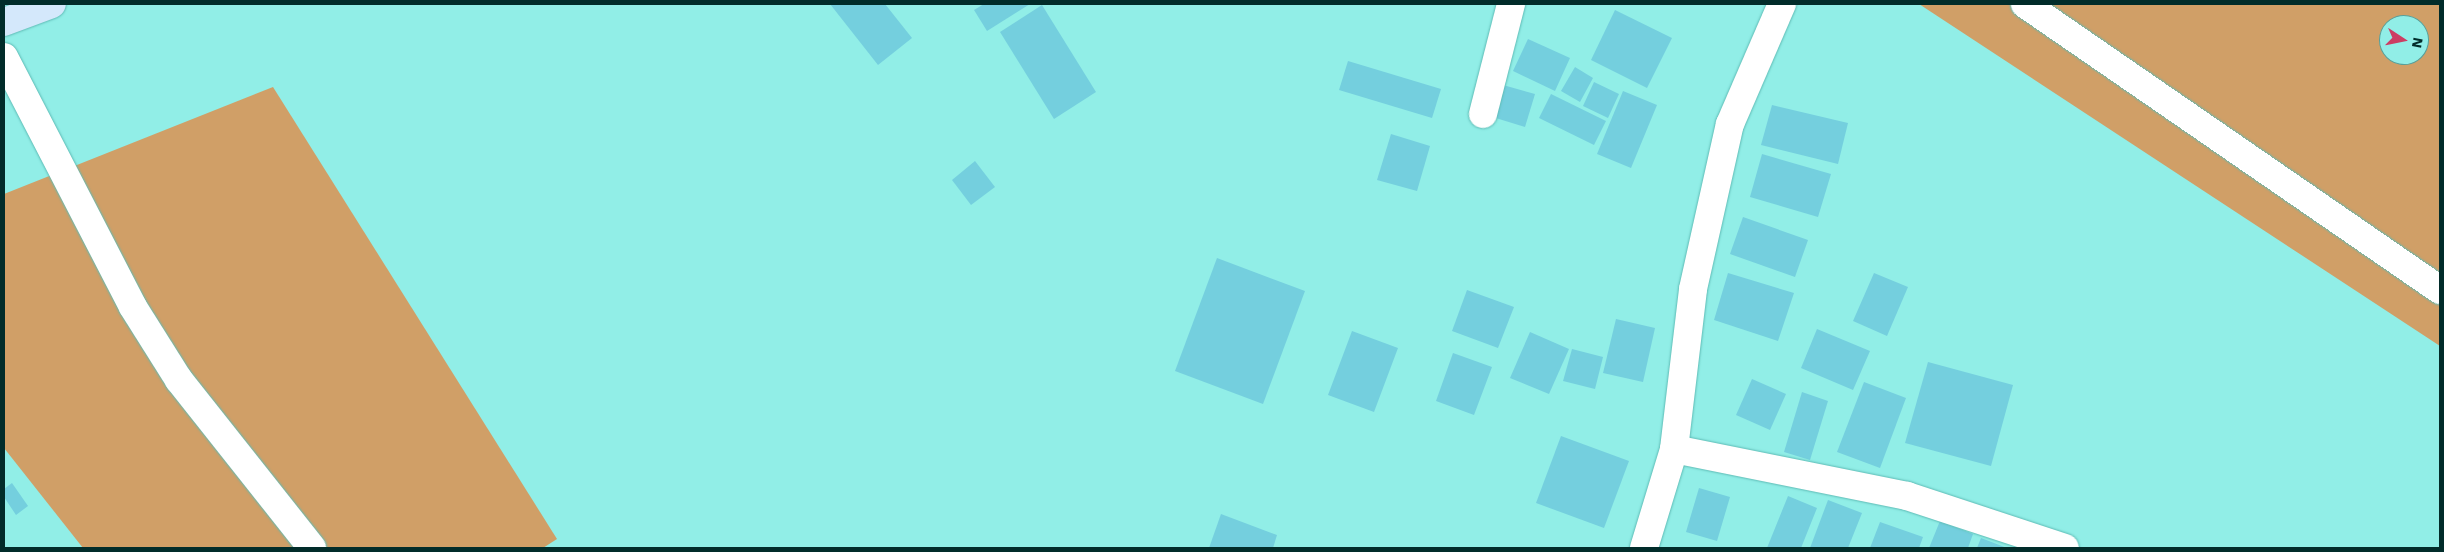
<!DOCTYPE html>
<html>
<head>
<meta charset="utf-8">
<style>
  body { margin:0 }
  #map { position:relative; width:2444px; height:552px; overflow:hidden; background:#91eee7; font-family:"Work Sans",sans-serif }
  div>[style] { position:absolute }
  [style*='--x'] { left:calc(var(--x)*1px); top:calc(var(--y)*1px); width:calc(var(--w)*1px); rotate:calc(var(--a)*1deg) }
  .green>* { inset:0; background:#d09f67 }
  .building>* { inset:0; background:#74cfde }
  .roads { filter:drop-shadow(0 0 1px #5ebbb5) drop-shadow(0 0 1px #5ebbb5) }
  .minor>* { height:28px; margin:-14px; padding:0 14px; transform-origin:14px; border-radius:14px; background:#fff }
  .major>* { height:28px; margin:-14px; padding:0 14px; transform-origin:14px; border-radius:14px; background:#d4e8fb }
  span { translate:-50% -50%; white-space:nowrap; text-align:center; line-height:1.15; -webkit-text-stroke:4.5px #91eee7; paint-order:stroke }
  .frame { position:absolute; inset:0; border:5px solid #012c2a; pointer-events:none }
  .north { position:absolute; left:2379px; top:15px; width:50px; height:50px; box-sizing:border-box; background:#91eee7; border:1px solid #57a09b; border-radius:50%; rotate:101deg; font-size:14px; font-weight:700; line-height:20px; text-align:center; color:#012c2a }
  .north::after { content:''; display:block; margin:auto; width:18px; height:22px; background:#cc3d63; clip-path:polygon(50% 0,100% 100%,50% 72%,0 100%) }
</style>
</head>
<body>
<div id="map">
  <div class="green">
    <i style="clip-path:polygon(evenodd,1919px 4px,2440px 4px,2440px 346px,1919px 4px,2389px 25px,2419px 25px,2419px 55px,2389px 55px,2389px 25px)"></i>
    <i style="clip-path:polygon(273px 87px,557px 539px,543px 548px,83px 548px,4px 448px,4px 194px)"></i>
  </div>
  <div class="building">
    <i style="clip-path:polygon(830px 4px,885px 4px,912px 38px,878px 65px)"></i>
    <i style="clip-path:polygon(984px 4px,1030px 4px,987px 31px,974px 10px)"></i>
    <i style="clip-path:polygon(1042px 5px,1096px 92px,1054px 119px,1000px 32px)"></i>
    <i style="clip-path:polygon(1615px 10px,1672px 38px,1647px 88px,1591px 60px)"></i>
    <i style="clip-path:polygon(1528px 39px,1570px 58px,1555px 91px,1513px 71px)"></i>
    <i style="clip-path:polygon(1348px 61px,1441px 89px,1432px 118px,1339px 90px)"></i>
    <i style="clip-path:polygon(1575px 67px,1593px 78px,1580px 102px,1561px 91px)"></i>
    <i style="clip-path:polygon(1594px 82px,1619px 94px,1608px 118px,1583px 106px)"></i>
    <i style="clip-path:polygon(1496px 83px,1535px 94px,1525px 127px,1486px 115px)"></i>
    <i style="clip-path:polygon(1623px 91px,1657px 105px,1631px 168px,1597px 154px)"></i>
    <i style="clip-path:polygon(1551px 94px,1606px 121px,1594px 145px,1539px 118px)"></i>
    <i style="clip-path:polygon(1772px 105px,1848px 123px,1838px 164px,1761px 145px)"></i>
    <i style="clip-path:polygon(1391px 134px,1430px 146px,1417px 191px,1377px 180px)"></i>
    <i style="clip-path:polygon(1762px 154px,1831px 174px,1818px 217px,1750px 197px)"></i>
    <i style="clip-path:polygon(975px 161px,995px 187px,971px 205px,952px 180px)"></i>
    <i style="clip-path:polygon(1743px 217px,1808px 240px,1795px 277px,1730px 254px)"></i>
    <i style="clip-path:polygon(1217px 258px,1305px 291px,1263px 404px,1175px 371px)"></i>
    <i style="clip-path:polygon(1728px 273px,1794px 293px,1778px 341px,1714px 320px)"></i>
    <i style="clip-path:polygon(1874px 273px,1908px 287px,1887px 336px,1853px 321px)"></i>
    <i style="clip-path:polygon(1467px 290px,1514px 307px,1498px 348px,1452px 331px)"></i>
    <i style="clip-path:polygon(1616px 319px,1655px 328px,1643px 382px,1603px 373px)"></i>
    <i style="clip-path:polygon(1817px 329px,1870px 351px,1853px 390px,1801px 368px)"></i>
    <i style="clip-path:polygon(1352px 331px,1398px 348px,1374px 412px,1328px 395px)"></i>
    <i style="clip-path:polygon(1530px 332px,1569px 349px,1549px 394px,1510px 378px)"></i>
    <i style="clip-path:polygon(1572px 349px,1603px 357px,1595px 389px,1563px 381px)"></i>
    <i style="clip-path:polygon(1453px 353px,1492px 367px,1474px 415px,1436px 401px)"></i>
    <i style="clip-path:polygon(1928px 362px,2013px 385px,1991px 466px,1905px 443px)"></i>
    <i style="clip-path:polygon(1752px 379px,1786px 394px,1770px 430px,1736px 415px)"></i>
    <i style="clip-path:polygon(1864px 382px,1906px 398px,1880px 468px,1837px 452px)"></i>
    <i style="clip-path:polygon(1802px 392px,1828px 401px,1810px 460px,1784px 452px)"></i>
    <i style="clip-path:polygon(1561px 436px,1629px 461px,1604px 528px,1536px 503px)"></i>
    <i style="clip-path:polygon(12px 483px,28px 506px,16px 515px,4px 497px,4px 489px)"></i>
    <i style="clip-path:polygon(1699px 488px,1730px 497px,1717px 541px,1686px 532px)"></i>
    <i style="clip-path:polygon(1788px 496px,1817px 508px,1801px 548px,1767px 548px)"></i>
    <i style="clip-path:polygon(1828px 500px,1862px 513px,1848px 548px,1810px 548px)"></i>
    <i style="clip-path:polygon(1221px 514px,1277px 535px,1273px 548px,1209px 548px)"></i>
    <i style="clip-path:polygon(1940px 521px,1973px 534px,1968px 548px,1929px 548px)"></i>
    <i style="clip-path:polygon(1880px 522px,1923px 537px,1919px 548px,1870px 548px)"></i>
    <i style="clip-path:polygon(1981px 538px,2007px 548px,1977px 548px)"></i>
  </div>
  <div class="roads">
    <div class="minor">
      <i style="--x:2025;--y:4;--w:504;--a:34.57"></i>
      <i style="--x:4;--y:57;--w:281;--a:62.7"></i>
      <i style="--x:133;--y:307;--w:86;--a:57.8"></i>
      <i style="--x:179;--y:380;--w:214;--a:51.6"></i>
      <i style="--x:1483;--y:114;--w:114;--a:-75.7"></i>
      <i style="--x:1674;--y:449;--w:238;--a:11.4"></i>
      <i style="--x:1907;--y:496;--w:166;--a:18.2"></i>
      <i style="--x:1644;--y:548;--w:103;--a:-73.1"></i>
      <i style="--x:1674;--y:449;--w:161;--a:-83.2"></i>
      <i style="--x:1693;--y:289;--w:169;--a:-77.4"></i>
      <i style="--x:1730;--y:124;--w:131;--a:-66.6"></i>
    </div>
    <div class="major">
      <i style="--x:4;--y:22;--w:51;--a:-20.6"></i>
    </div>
  </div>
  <div class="frame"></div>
  <div class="north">N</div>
</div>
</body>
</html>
